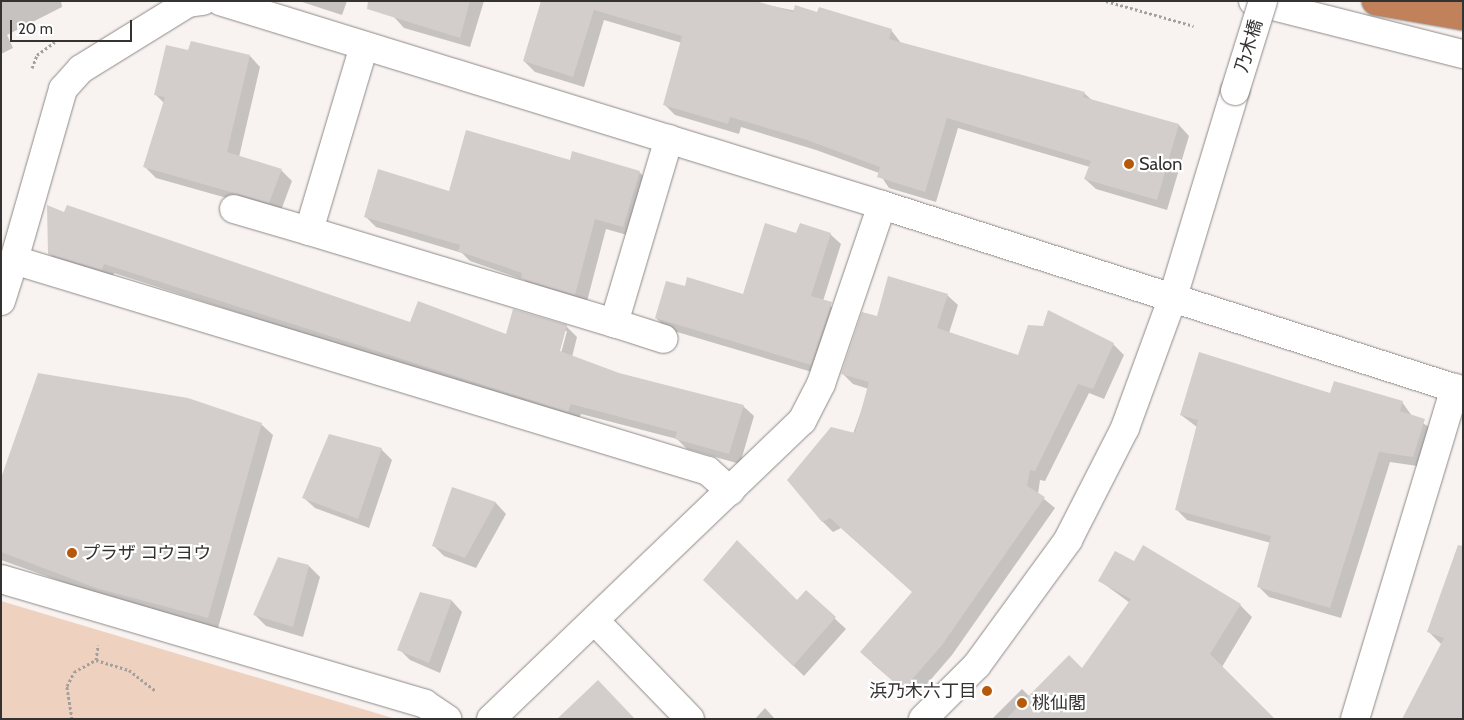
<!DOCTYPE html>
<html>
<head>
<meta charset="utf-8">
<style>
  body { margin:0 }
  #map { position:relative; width:1464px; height:720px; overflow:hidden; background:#f8f3f0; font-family:Cabin,"Noto Sans JP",sans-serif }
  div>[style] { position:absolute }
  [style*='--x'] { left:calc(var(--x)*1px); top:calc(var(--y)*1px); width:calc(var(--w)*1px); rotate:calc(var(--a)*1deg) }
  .green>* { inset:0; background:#efd1c0 }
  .shadow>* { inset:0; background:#0003 }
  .building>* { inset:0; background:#d3cecb }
  .path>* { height:3px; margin-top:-1.5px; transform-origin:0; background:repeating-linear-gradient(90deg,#a4a09e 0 2.5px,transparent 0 5px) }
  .roads { filter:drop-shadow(0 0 1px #8e8987) drop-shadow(0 0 1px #8e8987) }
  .minor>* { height:28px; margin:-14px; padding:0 14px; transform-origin:14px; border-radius:14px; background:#fff }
  .highway>* { height:28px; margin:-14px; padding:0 14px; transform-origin:14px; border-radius:14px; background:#c1815b }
  .bridges { filter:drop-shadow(0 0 1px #8e8987) drop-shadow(0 0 1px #8e8987) }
  .minor-bridge>* { height:28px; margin:-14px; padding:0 14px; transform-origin:14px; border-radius:14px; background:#fff }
  .dots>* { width:14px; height:14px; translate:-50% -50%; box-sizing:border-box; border:2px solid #fff; border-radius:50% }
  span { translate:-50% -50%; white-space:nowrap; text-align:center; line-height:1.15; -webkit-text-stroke:4.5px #fff; paint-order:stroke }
  .street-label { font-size:18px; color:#353332 }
  .poi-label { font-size:18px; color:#353332 }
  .left { translate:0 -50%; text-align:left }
  .right { translate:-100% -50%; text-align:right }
  .frame { position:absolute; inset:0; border:2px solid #353332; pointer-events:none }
  .scale { position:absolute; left:10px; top:20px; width:122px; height:22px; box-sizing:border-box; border:2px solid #353332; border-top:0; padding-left:6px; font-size:15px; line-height:18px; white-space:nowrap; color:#353332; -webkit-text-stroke:4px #fff; paint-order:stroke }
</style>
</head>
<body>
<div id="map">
  <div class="green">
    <i style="clip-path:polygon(1px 601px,396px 719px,1px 719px)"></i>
  </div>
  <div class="shadow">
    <i style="clip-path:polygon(1px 1px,61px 1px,62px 7px,7px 35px,13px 48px,1px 54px)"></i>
    <i style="clip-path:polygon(299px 1px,347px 1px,342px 15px)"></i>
    <i style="clip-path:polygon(398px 1px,484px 1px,470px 47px,404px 28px,394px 17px)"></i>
    <i style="clip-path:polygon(538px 1px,747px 1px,891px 30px,901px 43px,1084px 93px,1093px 101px,1179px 125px,1189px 136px,1167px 210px,1096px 189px,1085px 179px,1090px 167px,958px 128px,936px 202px,889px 188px,879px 173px,816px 150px,741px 127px,739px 134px,675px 115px,664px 104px,682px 43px,604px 20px,584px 87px,535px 72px,524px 61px,542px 3px)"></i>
    <i style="clip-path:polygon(250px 56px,260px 67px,239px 157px,281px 170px,292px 181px,280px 213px,156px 178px,145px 167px,164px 103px,155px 94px)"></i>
    <i style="clip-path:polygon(639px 172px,650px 182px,634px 237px,606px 229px,586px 305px,533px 289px,524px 280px,470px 261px,462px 253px,376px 227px,365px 216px,450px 192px)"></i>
    <i style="clip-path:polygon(evenodd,65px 214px,411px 323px,507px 335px,566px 326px,577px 337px,572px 357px,618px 374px,743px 406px,754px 416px,740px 464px,687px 449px,677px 439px,581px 414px,578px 422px,114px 273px,112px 280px,60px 265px,50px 254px,65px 214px,564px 331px,567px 331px,560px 357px,557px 357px,564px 331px)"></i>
    <i style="clip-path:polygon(797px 234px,830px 234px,841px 244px,823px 301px,842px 314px,822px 375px,667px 329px,656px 318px,686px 288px,744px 295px)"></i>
    <i style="clip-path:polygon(947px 295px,958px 305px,949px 333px,1019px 357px,1113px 344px,1124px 355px,1104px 399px,1089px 393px,1045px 481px,1040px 480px,1038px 494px,1055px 508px,952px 655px,914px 699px,872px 663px,913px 592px,841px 528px,833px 532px,822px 521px,869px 389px,853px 384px,842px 373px,878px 318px)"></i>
    <i style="clip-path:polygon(1331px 394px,1402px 402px,1412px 416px,1435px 431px,1424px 467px,1390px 462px,1341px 618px,1269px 597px,1258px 586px,1271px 543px,1187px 520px,1176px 509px,1197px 427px,1181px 415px)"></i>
    <i style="clip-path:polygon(188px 399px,262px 425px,273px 435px,218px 628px,108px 598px,1px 560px,1px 482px)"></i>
    <i style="clip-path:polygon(381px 449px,392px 460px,369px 528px,315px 508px,304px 498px)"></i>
    <i style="clip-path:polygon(453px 489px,496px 503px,506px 514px,476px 568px,444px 556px,434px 546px)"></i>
    <i style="clip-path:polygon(1134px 563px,1240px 605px,1252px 617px,1222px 667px,1176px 719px,992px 719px,1022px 689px,1030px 697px,1083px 669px,1130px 603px,1100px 581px)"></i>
    <i style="clip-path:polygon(309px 566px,320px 577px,303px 637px,266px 626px,255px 615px)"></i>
    <i style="clip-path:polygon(1463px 581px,1463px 719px,1442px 645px,1429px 632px)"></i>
    <i style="clip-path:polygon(716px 591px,797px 602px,806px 592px,846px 629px,804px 676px)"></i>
    <i style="clip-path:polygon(421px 594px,452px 601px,462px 612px,440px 673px,410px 660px,399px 649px)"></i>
    <i style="clip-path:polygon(765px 708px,775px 719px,755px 719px)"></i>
  </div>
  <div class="building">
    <i style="clip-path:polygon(368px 1px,470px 1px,460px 38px,367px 9px)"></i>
    <i style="clip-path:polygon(541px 1px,756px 1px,793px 12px,795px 5px,817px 12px,819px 7px,892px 29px,889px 39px,1085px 92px,1083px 97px,1179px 124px,1157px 200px,1084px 179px,1091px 161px,947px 118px,925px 192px,877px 177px,880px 167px,804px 139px,730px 117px,728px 124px,663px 105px,682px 36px,594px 10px,573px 77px,523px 61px)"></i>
    <i style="clip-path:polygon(191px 41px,250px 55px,227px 152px,282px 169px,269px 203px,143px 167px,165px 97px,154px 95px,166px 45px,188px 50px)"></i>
    <i style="clip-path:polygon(466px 130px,570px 160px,572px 151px,640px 171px,623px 227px,595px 219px,575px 295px,521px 279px,522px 273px,458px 251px,460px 245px,364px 217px,378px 169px,449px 191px)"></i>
    <i style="clip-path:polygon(47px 205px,64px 212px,67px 205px,410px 322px,418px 301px,506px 334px,513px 309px,567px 325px,560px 351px,619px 373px,744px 405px,729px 454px,675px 439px,677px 432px,571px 404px,568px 412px,104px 264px,102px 270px,48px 254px)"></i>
    <i style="clip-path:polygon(765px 223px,796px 233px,800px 223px,831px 233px,811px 296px,832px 302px,811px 365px,655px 318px,666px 281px,685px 286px,687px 277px,743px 294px)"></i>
    <i style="clip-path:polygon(888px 276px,948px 294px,937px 328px,1018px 355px,1028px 325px,1043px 326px,1048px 310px,1114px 343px,1093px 389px,1078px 384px,1035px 471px,1030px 470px,1027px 486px,1045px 497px,942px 645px,903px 690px,860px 652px,912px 592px,830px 518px,822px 522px,787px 480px,831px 427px,855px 433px,869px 382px,841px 374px,862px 312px,877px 316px)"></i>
    <i style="clip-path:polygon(1199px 352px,1330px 393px,1334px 381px,1403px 401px,1400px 411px,1425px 419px,1413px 457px,1379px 452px,1330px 608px,1257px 587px,1271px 536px,1175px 510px,1198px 420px,1180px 415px)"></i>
    <i style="clip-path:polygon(38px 373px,188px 398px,262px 423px,208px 618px,96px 588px,1px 552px,1px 478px)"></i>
    <i style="clip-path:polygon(329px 434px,382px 448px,358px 519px,302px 498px)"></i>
    <i style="clip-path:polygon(452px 487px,496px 502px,465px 558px,432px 546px)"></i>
    <i style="clip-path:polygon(737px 540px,797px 600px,806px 590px,836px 617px,793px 666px,703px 580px)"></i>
    <i style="clip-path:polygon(1143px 545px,1241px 604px,1210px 654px,1275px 719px,1006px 719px,1069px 655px,1082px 668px,1131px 599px,1098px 581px,1115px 551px,1134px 561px)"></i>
    <i style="clip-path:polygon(1458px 545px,1463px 546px,1463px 719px,1402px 719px,1444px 638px,1427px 632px)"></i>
    <i style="clip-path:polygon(278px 557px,309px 565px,293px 627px,253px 615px)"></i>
    <i style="clip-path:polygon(420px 592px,452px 600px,429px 663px,397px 650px)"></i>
    <i style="clip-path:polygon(598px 680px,635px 719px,557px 719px)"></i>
  </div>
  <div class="path">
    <i style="--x:1106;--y:1;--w:91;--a:15.9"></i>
    <i style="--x:32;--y:68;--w:14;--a:-69"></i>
    <i style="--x:37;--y:55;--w:22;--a:-36"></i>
    <i style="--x:96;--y:660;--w:34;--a:17"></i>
    <i style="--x:129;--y:670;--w:33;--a:38"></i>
    <i style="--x:72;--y:719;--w:33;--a:-99"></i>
    <i style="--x:67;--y:686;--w:16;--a:-63"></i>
    <i style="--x:74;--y:672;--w:25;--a:-29"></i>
    <i style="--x:96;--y:660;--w:15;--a:-82"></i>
  </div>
  <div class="roads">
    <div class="minor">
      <i style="--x:220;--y:1;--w:693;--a:17.13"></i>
      <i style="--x:882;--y:205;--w:610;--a:17.75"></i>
      <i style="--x:1253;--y:1;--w:217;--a:14.2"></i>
      <i style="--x:364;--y:46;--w:193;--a:106.6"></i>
      <i style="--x:309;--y:231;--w:319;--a:16.8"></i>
      <i style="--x:614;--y:323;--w:192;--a:-73.4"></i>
      <i style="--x:234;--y:209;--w:78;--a:16.3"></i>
      <i style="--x:14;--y:260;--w:178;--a:-74"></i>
      <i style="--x:63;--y:89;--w:27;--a:-48"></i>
      <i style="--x:81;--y:69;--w:126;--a:-31.7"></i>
      <i style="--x:188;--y:3;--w:15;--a:-8"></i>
      <i style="--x:1;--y:301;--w:43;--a:-72.4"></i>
      <i style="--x:14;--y:260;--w:725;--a:16.91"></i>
      <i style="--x:708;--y:471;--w:30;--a:42"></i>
      <i style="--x:614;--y:323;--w:52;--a:17.7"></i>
      <i style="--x:1;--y:579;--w:442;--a:16.4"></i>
      <i style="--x:425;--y:704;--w:27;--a:34"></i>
      <i style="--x:596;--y:622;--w:135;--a:45.9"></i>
      <i style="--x:491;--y:719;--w:431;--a:-43.8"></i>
      <i style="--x:802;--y:421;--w:42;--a:-62.8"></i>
      <i style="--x:821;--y:384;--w:189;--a:-71.2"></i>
      <i style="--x:923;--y:719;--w:76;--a:-45"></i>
      <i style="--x:977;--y:665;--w:155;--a:-53.9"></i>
      <i style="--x:1068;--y:540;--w:126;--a:-63"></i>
      <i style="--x:1125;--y:428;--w:140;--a:-69.9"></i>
      <i style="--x:1173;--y:297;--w:215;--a:-73.2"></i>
      <i style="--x:1355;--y:719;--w:346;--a:-73.2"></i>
    </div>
    <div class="highway">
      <i style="--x:1376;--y:1;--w:88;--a:9.8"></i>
    </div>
  </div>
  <div class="bridges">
    <div class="minor-bridge">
      <i style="--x:1235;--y:91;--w:94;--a:-72.7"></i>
    </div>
  </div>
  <div class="dots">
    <i style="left:1129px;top:164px;background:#b7590b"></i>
    <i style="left:72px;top:553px;background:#b7590b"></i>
    <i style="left:987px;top:691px;background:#b7590b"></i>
    <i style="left:1022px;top:703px;background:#b7590b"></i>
  </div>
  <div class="street-label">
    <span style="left:1249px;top:46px;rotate:-73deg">乃木橋</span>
  </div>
  <div class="poi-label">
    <span class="left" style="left:1139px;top:164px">Salon</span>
    <span class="left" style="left:82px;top:553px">プラザ コウヨウ</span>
    <span class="right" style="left:977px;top:691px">浜乃木六丁目</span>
    <span class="left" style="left:1032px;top:703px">桃仙閣</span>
  </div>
  <div class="frame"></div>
  <div class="scale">20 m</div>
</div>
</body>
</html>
